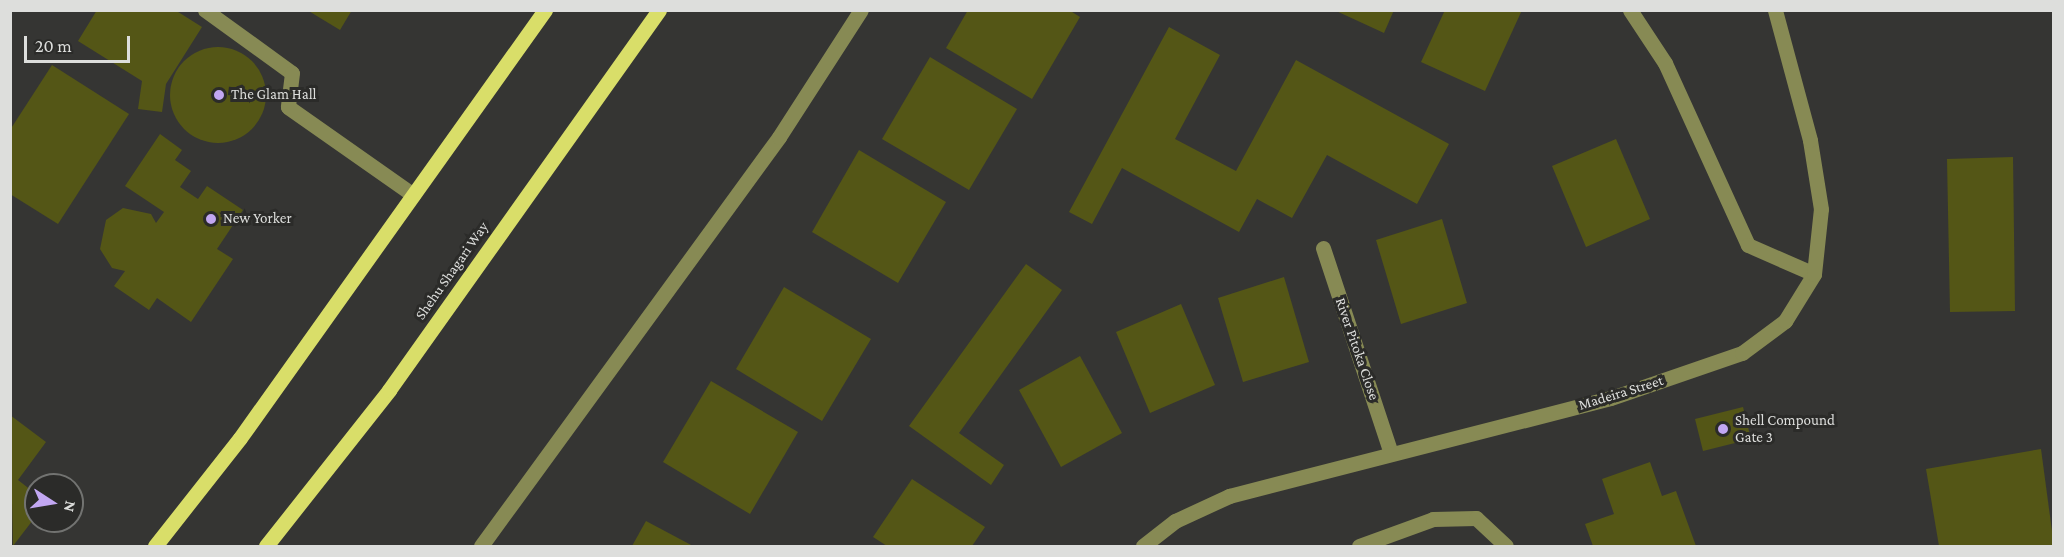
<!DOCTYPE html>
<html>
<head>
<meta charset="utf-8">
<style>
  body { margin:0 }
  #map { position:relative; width:2064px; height:557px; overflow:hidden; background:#353533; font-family:"Crimson Pro",serif }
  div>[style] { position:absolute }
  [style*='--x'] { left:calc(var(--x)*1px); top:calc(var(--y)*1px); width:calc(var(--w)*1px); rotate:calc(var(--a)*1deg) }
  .building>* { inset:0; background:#545616 }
  .round { border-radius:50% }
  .minor>* { height:15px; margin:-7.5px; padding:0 7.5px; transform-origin:7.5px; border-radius:7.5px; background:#878a54 }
  .major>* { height:15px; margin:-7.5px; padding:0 7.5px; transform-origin:7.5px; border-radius:7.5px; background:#d9de69 }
  .dots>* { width:16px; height:16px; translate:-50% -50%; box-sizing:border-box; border:3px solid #2b2b29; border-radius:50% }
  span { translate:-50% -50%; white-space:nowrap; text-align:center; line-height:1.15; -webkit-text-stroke:6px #2b2b29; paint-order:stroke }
  .poi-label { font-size:15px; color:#dddedc }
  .left { translate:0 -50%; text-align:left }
  .street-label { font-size:15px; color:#dddedc }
  .frame { position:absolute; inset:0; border:12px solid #dddedc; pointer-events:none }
  .north { position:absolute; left:24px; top:473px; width:60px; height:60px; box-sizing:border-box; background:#2b2b29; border:2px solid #727371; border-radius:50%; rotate:102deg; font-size:16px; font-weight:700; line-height:24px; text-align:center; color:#dddedc }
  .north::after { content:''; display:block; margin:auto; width:21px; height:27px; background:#c2a7f2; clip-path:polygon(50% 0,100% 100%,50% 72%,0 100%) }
  .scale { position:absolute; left:24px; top:36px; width:106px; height:27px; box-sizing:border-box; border:3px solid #dddedc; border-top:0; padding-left:8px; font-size:18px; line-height:21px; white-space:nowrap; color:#dddedc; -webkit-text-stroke:4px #2b2b29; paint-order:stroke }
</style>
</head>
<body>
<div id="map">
  <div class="building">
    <i style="clip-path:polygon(97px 10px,175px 10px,202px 27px,166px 84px,162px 112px,138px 109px,142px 81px,78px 41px)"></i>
    <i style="clip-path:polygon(307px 10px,352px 10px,340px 30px)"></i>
    <i style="clip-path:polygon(968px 10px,1069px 10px,1080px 17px,1032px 99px,946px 48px)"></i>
    <i style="clip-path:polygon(1334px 10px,1394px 10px,1384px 33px)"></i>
    <i style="clip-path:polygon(1445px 10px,1522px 10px,1485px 91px,1421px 62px)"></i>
    <i style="clip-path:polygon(1169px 27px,1220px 55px,1175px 139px,1236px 171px,1296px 60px,1449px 144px,1417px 204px,1327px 155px,1292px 218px,1257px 199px,1239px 232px,1122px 168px,1092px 224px,1069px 212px)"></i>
    <i class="round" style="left:170px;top:47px;width:96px;height:96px"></i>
    <i style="clip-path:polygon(930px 57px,1017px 109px,969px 190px,882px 139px)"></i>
    <i style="clip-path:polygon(52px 65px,129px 114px,58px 224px,10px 194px,10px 130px)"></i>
    <i style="clip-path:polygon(160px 134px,182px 150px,175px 160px,191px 171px,180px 187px,198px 199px,207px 186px,243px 210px,217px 249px,233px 259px,191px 322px,157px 298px,149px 310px,114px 286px,125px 271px,112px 268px,100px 249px,106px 220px,123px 208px,151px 214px,156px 223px,164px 212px,125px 186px)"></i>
    <i style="clip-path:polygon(1616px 139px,1650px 219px,1586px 247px,1552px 166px)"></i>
    <i style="clip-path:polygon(859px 150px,946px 202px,898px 283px,812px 232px)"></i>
    <i style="clip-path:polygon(2013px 157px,2015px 311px,1950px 312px,1947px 159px)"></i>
    <i style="clip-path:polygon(1442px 219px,1467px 303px,1401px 324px,1376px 240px)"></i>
    <i style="clip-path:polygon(1026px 264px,1062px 290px,959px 433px,1004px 465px,991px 485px,909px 426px)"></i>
    <i style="clip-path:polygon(1284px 277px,1309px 362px,1243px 382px,1218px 298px)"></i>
    <i style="clip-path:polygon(784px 287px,871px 339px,822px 421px,736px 369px)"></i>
    <i style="clip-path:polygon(1181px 304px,1215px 385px,1150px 413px,1116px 332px)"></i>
    <i style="clip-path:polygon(1080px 356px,1122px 433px,1061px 467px,1019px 390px)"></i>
    <i style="clip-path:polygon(711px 381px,798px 432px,750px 514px,663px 462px)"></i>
    <i style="clip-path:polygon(1743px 407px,1751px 439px,1703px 451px,1695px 419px)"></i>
    <i style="clip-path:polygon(10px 415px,46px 442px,18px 480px,36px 494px,36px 516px,13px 546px)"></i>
    <i style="clip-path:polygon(2041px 449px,2054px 546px,1939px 546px,1926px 469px)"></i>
    <i style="clip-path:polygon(1650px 462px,1662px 496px,1676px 491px,1696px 546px,1593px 546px,1585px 524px,1614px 514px,1602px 479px)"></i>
    <i style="clip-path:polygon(912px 479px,985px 527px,972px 546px,887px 546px,873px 537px)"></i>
    <i style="clip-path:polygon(646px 521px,693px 546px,632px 546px)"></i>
  </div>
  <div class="minor">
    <i style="--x:205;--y:10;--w:107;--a:35.9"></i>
    <i style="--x:292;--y:73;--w:34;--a:97"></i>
    <i style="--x:288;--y:107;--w:153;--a:35.1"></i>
    <i style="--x:1630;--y:10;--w:64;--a:56.6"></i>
    <i style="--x:1665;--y:63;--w:200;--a:65.5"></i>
    <i style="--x:1748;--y:245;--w:72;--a:23.7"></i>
    <i style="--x:1323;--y:248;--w:213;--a:71.7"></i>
    <i style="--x:481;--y:546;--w:506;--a:-53.92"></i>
    <i style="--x:779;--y:137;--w:151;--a:-57.2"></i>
    <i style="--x:1143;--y:546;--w:41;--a:-38"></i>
    <i style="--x:1175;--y:521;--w:60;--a:-24.8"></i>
    <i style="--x:1229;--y:496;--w:394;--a:-14.4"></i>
    <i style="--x:1611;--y:398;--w:139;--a:-19"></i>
    <i style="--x:1742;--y:353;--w:54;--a:-36.7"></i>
    <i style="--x:1785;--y:321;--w:55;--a:-58.3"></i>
    <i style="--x:1814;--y:274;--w:65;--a:-83.9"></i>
    <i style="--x:1821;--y:209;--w:70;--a:-99.1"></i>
    <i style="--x:1810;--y:140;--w:135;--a:-105.1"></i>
    <i style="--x:1359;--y:546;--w:79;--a:-20"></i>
    <i style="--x:1433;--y:519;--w:43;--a:-1.3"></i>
    <i style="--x:1476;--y:518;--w:41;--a:43"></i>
  </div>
  <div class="major">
    <i style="--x:155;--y:546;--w:137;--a:-51.8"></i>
    <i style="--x:240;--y:438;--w:526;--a:-54.53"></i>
    <i style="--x:266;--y:546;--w:199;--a:-51.7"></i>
    <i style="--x:389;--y:390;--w:466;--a:-54.6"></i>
  </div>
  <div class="dots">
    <i style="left:219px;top:95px;background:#c2a7f2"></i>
    <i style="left:211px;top:219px;background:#c2a7f2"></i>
    <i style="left:1723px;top:429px;background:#c2a7f2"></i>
  </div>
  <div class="poi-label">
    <span class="left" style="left:231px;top:95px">The Glam Hall</span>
    <span class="left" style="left:223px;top:219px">New Yorker</span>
    <span class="left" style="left:1735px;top:429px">Shell Compound<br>Gate 3</span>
  </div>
  <div class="street-label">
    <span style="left:452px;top:271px;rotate:-55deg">Shehu Shagari Way</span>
    <span style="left:1357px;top:349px;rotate:71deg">River Pitoka Close</span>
    <span style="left:1621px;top:393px;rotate:-17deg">Madeira Street</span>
  </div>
  <div class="frame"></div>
  <div class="north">N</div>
  <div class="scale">20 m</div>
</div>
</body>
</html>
